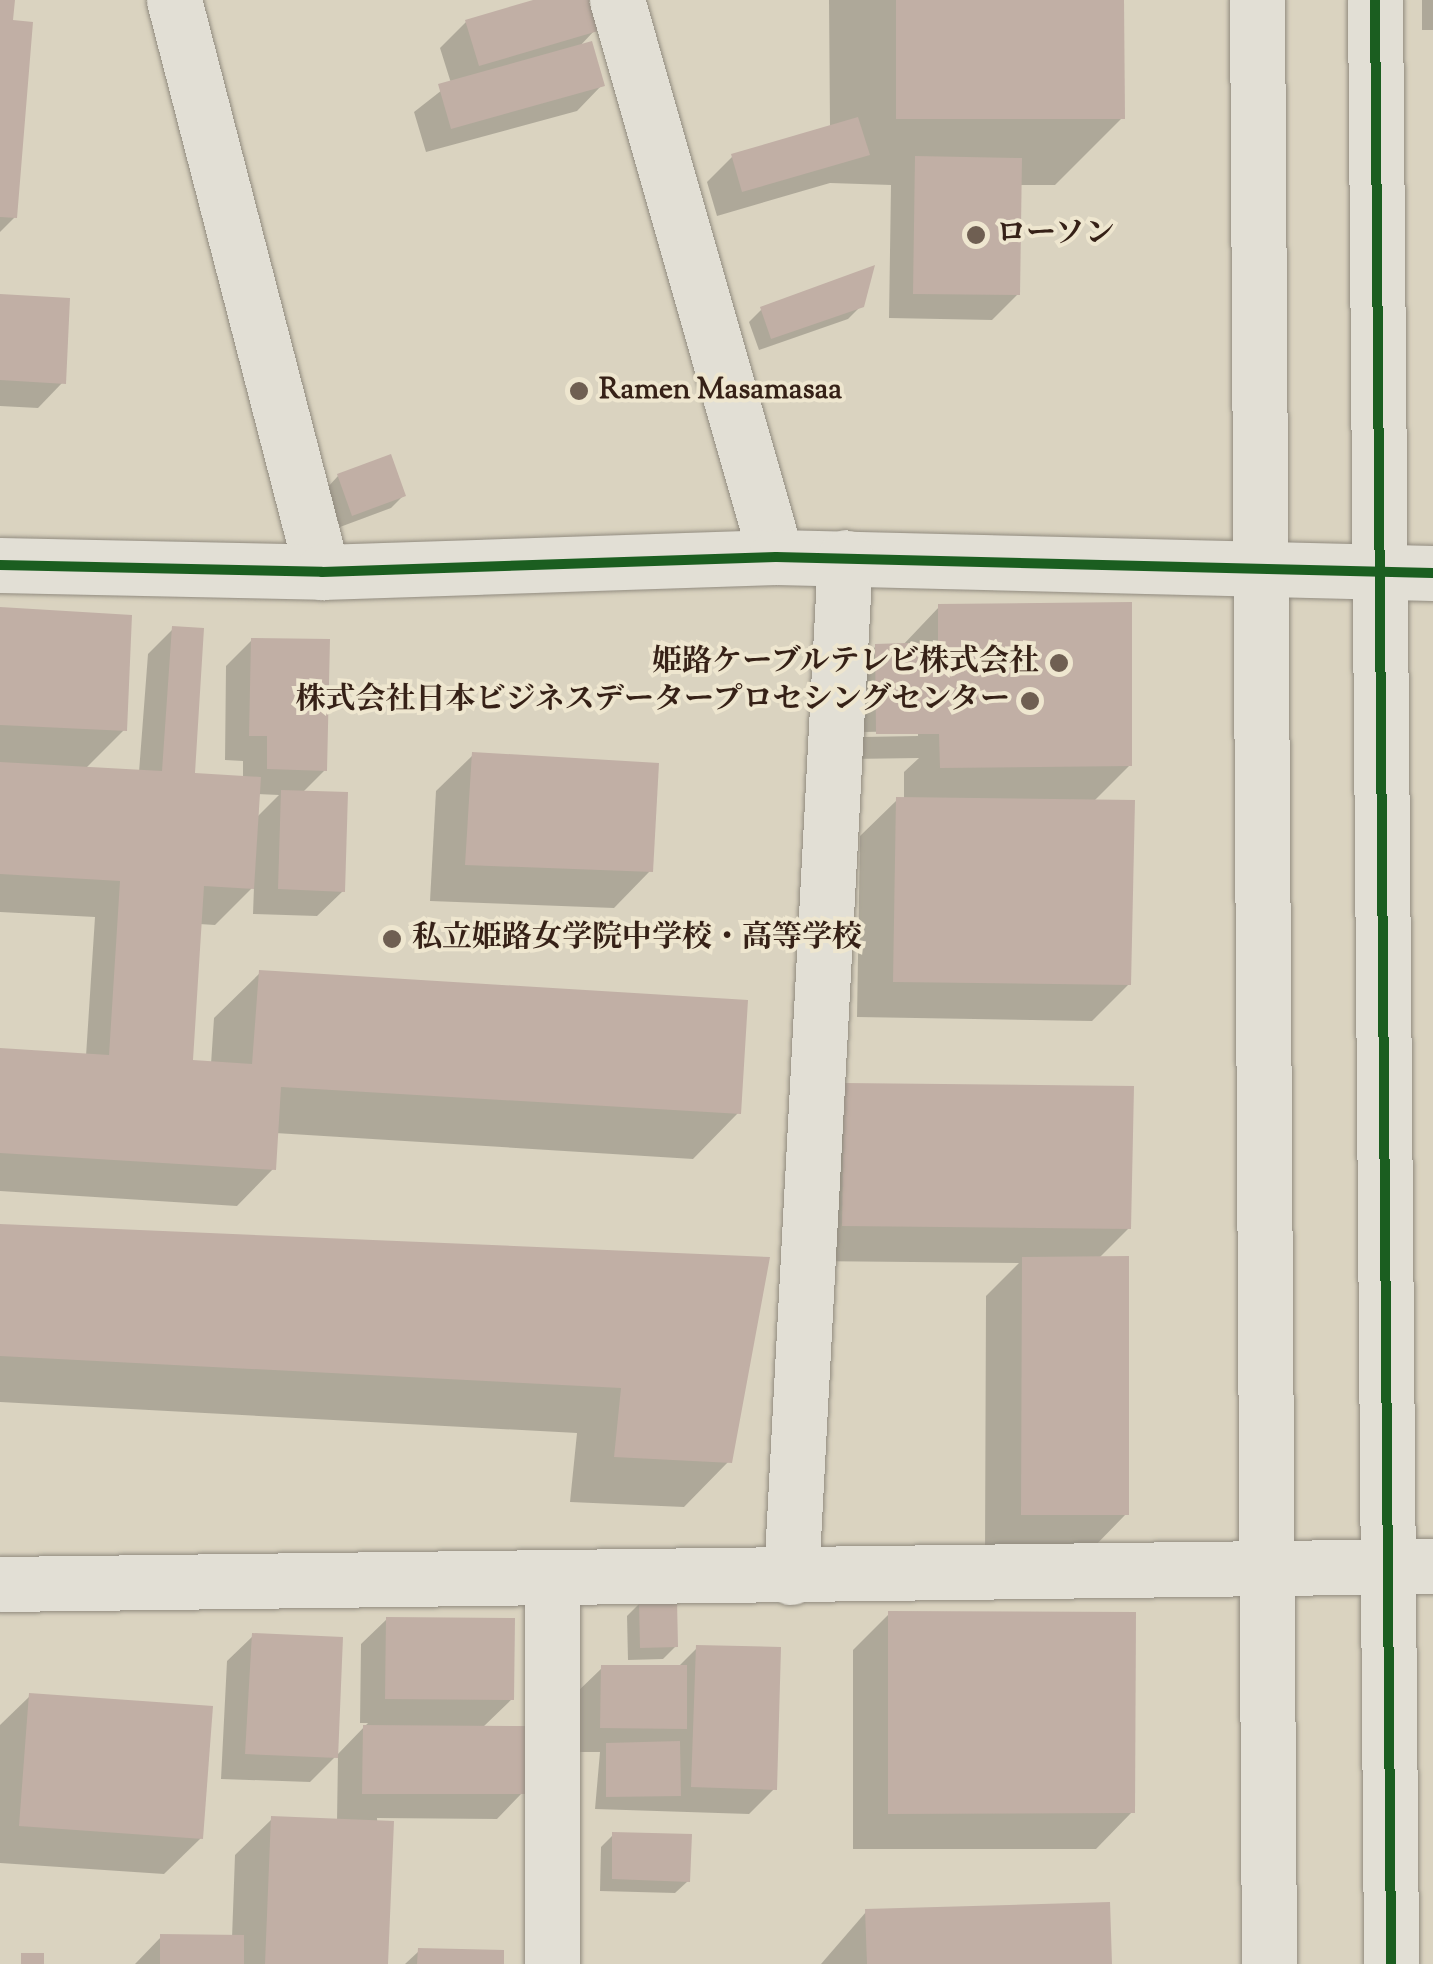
<!DOCTYPE html>
<html>
<head>
<meta charset="utf-8">
<style>
  body { margin:0 }
  #map { position:relative; width:1433px; height:1964px; overflow:hidden; background:#dad3c0; font-family:"Sorts Mill Goudy","Noto Serif JP",serif }
  div>[style] { position:absolute }
  [style*='--x'] { left:calc(var(--x)*1px); top:calc(var(--y)*1px); width:calc(var(--w)*1px); rotate:calc(var(--a)*1deg) }
  .shadow>* { inset:0; background:#0003 }
  .building>* { inset:0; background:#c1afa5 }
  .roads { filter:drop-shadow(0 0 2px #918b7f) drop-shadow(0 0 2px #918b7f) }
  .street>* { height:55px; margin:-27.5px; padding:0 27.5px; transform-origin:27.5px; border-radius:27.5px; background:#e2dfd5 }
  .secondary>* { height:55px; margin:-27.5px; padding:0 27.5px; transform-origin:27.5px; border-radius:27.5px; background:#e2dfd5 }
  .cycleway>* { height:10px; margin:-5px; padding:0 5px; transform-origin:5px; border-radius:5px; background:#1b5e20 }
  .dots>* { width:28px; height:28px; translate:-50% -50%; box-sizing:border-box; border:5px solid #eee6cf; border-radius:50% }
  span { translate:-50% -50%; white-space:nowrap; text-align:center; line-height:1.15; -webkit-text-stroke:8px #eee6cf; paint-order:stroke }
  .poi-label { font-size:30px; color:#362117; font-weight:700 }
  .left { translate:0 -50%; text-align:left }
  .right { translate:-100% -50%; text-align:right }
</style>
</head>
<body>
<div id="map">
  <div class="shadow">
    <i style="clip-path:polygon(0 0,12px 0,15px 217px,0 232px)"></i>
    <i style="clip-path:polygon(542px 0,586px 0,595px 30px,578px 48px,602px 85px,577px 111px,426px 152px,414px 112px,451px 83px,440px 48px,466px 22px)"></i>
    <i style="clip-path:polygon(829px 0,1122px 0,1122px 118px,1055px 185px,1019px 185px,1018px 294px,992px 320px,889px 318px,891px 185px,830px 183px,717px 216px,707px 182px,732px 157px,830px 128px)"></i>
    <i style="clip-path:polygon(1422px 0,1433px 0,1433px 30px,1422px 30px)"></i>
    <i style="clip-path:polygon(0 297px,63px 382px,38px 408px,0 406px)"></i>
    <i style="clip-path:polygon(861px 306px,848px 319px,759px 350px,749px 322px,761px 310px)"></i>
    <i style="clip-path:polygon(338px 476px,403px 496px,391px 508px,340px 527px,326px 489px)"></i>
    <i style="clip-path:polygon(evenodd,939px 607px,1130px 765px,1093px 802px,1129px 984px,1092px 1021px,857px 1017px,860px 836px,897px 800px,904px 800px,904px 772px,919px 758px,851px 759px,851px 672px,876px 646px,902px 646px,939px 607px,918px 731px,918px 736px,863px 737px,863px 732px,918px 731px)"></i>
    <i style="clip-path:polygon(evenodd,0 609px,124px 730px,85px 769px,139px 772px,148px 654px,173px 629px,192px 775px,243px 778px,243px 761px,225px 760px,226px 666px,252px 640px,325px 770px,302px 793px,343px 891px,317px 916px,253px 914px,254px 886px,215px 925px,199px 924px,191px 1062px,211px 1064px,214px 1018px,260px 973px,738px 1113px,693px 1159px,275px 1133px,273px 1169px,237px 1206px,0 1191px,0 1051px,86px 1056px,95px 917px,0 912px,0 609px,257px 794px,279px 795px,256px 818px,257px 794px)"></i>
    <i style="clip-path:polygon(473px 755px,650px 871px,614px 908px,430px 901px,436px 791px)"></i>
    <i style="clip-path:polygon(845px 1085px,1129px 1228px,1098px 1259px,1126px 1514px,1090px 1551px,985px 1551px,986px 1296px,1019px 1263px,806px 1261px)"></i>
    <i style="clip-path:polygon(0 1226px,767px 1259px,729px 1461px,684px 1507px,570px 1502px,577px 1433px,0 1402px)"></i>
    <i style="clip-path:polygon(640px 1603px,676px 1646px,663px 1659px,628px 1660px,627px 1616px)"></i>
    <i style="clip-path:polygon(889px 1614px,1132px 1812px,1096px 1849px,853px 1849px,853px 1650px)"></i>
    <i style="clip-path:polygon(387px 1619px,512px 1699px,482px 1728px,522px 1793px,497px 1819px,377px 1818px,386px 1964px,135px 1964px,161px 1937px,232px 1938px,235px 1855px,272px 1819px,337px 1821px,338px 1754px,310px 1782px,221px 1779px,227px 1661px,253px 1636px,336px 1756px,368px 1723px,360px 1723px,361px 1644px)"></i>
    <i style="clip-path:polygon(697px 1648px,774px 1789px,749px 1814px,595px 1809px,600px 1752px,576px 1752px,576px 1693px,602px 1668px,677px 1668px)"></i>
    <i style="clip-path:polygon(30px 1696px,201px 1838px,164px 1874px,0 1863px,0 1725px)"></i>
    <i style="clip-path:polygon(613px 1835px,688px 1881px,675px 1893px,600px 1891px,601px 1847px)"></i>
    <i style="clip-path:polygon(866px 1912px,1110px 1964px,821px 1964px)"></i>
    <i style="clip-path:polygon(419px 1951px,501px 1964px,405px 1964px)"></i>
  </div>
  <div class="building">
    <i style="clip-path:polygon(0 0,15px 0,13px 20px,33px 22px,17px 218px,0 217px)"></i>
    <i style="clip-path:polygon(533px 0,589px 0,598px 31px,479px 66px,465px 20px)"></i>
    <i style="clip-path:polygon(896px 0,1124px 0,1125px 119px,896px 119px)"></i>
    <i style="clip-path:polygon(592px 41px,605px 86px,451px 129px,438px 84px)"></i>
    <i style="clip-path:polygon(858px 117px,870px 155px,742px 192px,731px 154px)"></i>
    <i style="clip-path:polygon(915px 156px,1022px 158px,1020px 295px,913px 294px)"></i>
    <i style="clip-path:polygon(875px 265px,864px 307px,771px 339px,760px 307px)"></i>
    <i style="clip-path:polygon(0 294px,70px 298px,66px 384px,0 380px)"></i>
    <i style="clip-path:polygon(391px 454px,406px 496px,352px 516px,337px 474px)"></i>
    <i style="clip-path:polygon(1132px 602px,1132px 766px,940px 768px,939px 734px,876px 734px,875px 644px,938px 642px,938px 604px)"></i>
    <i style="clip-path:polygon(0 607px,132px 615px,127px 731px,0 725px)"></i>
    <i style="clip-path:polygon(172px 626px,204px 628px,195px 773px,261px 777px,254px 889px,204px 886px,193px 1060px,252px 1064px,259px 970px,748px 1000px,741px 1114px,281px 1087px,276px 1170px,0 1153px,0 1048px,109px 1055px,120px 881px,0 874px,0 762px,162px 771px)"></i>
    <i style="clip-path:polygon(251px 638px,330px 639px,327px 771px,267px 769px,267px 736px,249px 736px)"></i>
    <i style="clip-path:polygon(472px 752px,659px 763px,653px 872px,465px 865px)"></i>
    <i style="clip-path:polygon(281px 790px,348px 792px,345px 892px,278px 889px)"></i>
    <i style="clip-path:polygon(896px 797px,1135px 800px,1131px 985px,893px 982px)"></i>
    <i style="clip-path:polygon(844px 1083px,1134px 1086px,1131px 1229px,842px 1226px)"></i>
    <i style="clip-path:polygon(0 1224px,770px 1257px,732px 1463px,614px 1457px,621px 1388px,0 1356px)"></i>
    <i style="clip-path:polygon(1129px 1256px,1129px 1515px,1021px 1515px,1022px 1257px)"></i>
    <i style="clip-path:polygon(677px 1600px,678px 1647px,640px 1648px,639px 1601px)"></i>
    <i style="clip-path:polygon(888px 1611px,1136px 1612px,1135px 1813px,888px 1814px)"></i>
    <i style="clip-path:polygon(386px 1617px,515px 1618px,514px 1700px,385px 1699px)"></i>
    <i style="clip-path:polygon(252px 1633px,343px 1637px,338px 1758px,245px 1754px)"></i>
    <i style="clip-path:polygon(696px 1645px,781px 1647px,777px 1790px,691px 1787px)"></i>
    <i style="clip-path:polygon(601px 1665px,687px 1665px,687px 1729px,600px 1728px)"></i>
    <i style="clip-path:polygon(29px 1693px,213px 1706px,203px 1839px,19px 1826px)"></i>
    <i style="clip-path:polygon(363px 1725px,525px 1726px,525px 1794px,362px 1794px)"></i>
    <i style="clip-path:polygon(680px 1741px,681px 1796px,606px 1797px,606px 1743px)"></i>
    <i style="clip-path:polygon(271px 1816px,394px 1821px,388px 1964px,265px 1964px)"></i>
    <i style="clip-path:polygon(612px 1832px,692px 1834px,690px 1882px,612px 1879px)"></i>
    <i style="clip-path:polygon(1110px 1902px,1112px 1964px,867px 1964px,865px 1909px)"></i>
    <i style="clip-path:polygon(160px 1934px,244px 1935px,244px 1964px,160px 1964px)"></i>
    <i style="clip-path:polygon(418px 1948px,504px 1950px,504px 1964px,417px 1964px)"></i>
    <i style="clip-path:polygon(21px 1953px,44px 1953px,44px 1964px,21px 1964px)"></i>
  </div>
  <div class="roads">
    <div class="street">
      <i style="--x:174;--y:0;--w:591;--a:75.49"></i>
      <i style="--x:617;--y:0;--w:579;--a:74.07"></i>
      <i style="--x:0;--y:565;--w:322;--a:1.2"></i>
      <i style="--x:322;--y:572;--w:454;--a:-1.9"></i>
      <i style="--x:776;--y:557;--w:657;--a:1.4"></i>
      <i style="--x:791;--y:1577;--w:1021;--a:-86.97"></i>
      <i style="--x:0;--y:1584;--w:1433;--a:-0.72"></i>
      <i style="--x:552;--y:1964;--w:383;--a:-90"></i>
    </div>
    <div class="secondary">
      <i style="--x:1257;--y:0;--w:1964;--a:89.65"></i>
      <i style="--x:1375;--y:0;--w:1964;--a:89.53"></i>
    </div>
  </div>
  <div class="cycleway">
    <i style="--x:1375;--y:0;--w:1964;--a:89.53"></i>
    <i style="--x:0;--y:565;--w:322;--a:1.2"></i>
    <i style="--x:322;--y:572;--w:454;--a:-1.9"></i>
    <i style="--x:776;--y:557;--w:657;--a:1.4"></i>
  </div>
  <div class="dots">
    <i style="left:976px;top:235px;background:#6f5f52"></i>
    <i style="left:579px;top:391px;background:#6f5f52"></i>
    <i style="left:1059px;top:663px;background:#6f5f52"></i>
    <i style="left:1030px;top:701px;background:#6f5f52"></i>
    <i style="left:392px;top:939px;background:#6f5f52"></i>
  </div>
  <div class="poi-label">
    <span class="left" style="left:996px;top:235px">ローソン</span>
    <span class="left" style="left:599px;top:391px">Ramen Masamasaa</span>
    <span class="right" style="left:1039px;top:663px">姫路ケーブルテレビ株式会社</span>
    <span class="right" style="left:1010px;top:701px">株式会社日本ビジネスデータープロセシングセンター</span>
    <span class="left" style="left:412px;top:939px">私立姫路女学院中学校・高等学校</span>
  </div>
</div>
</body>
</html>
